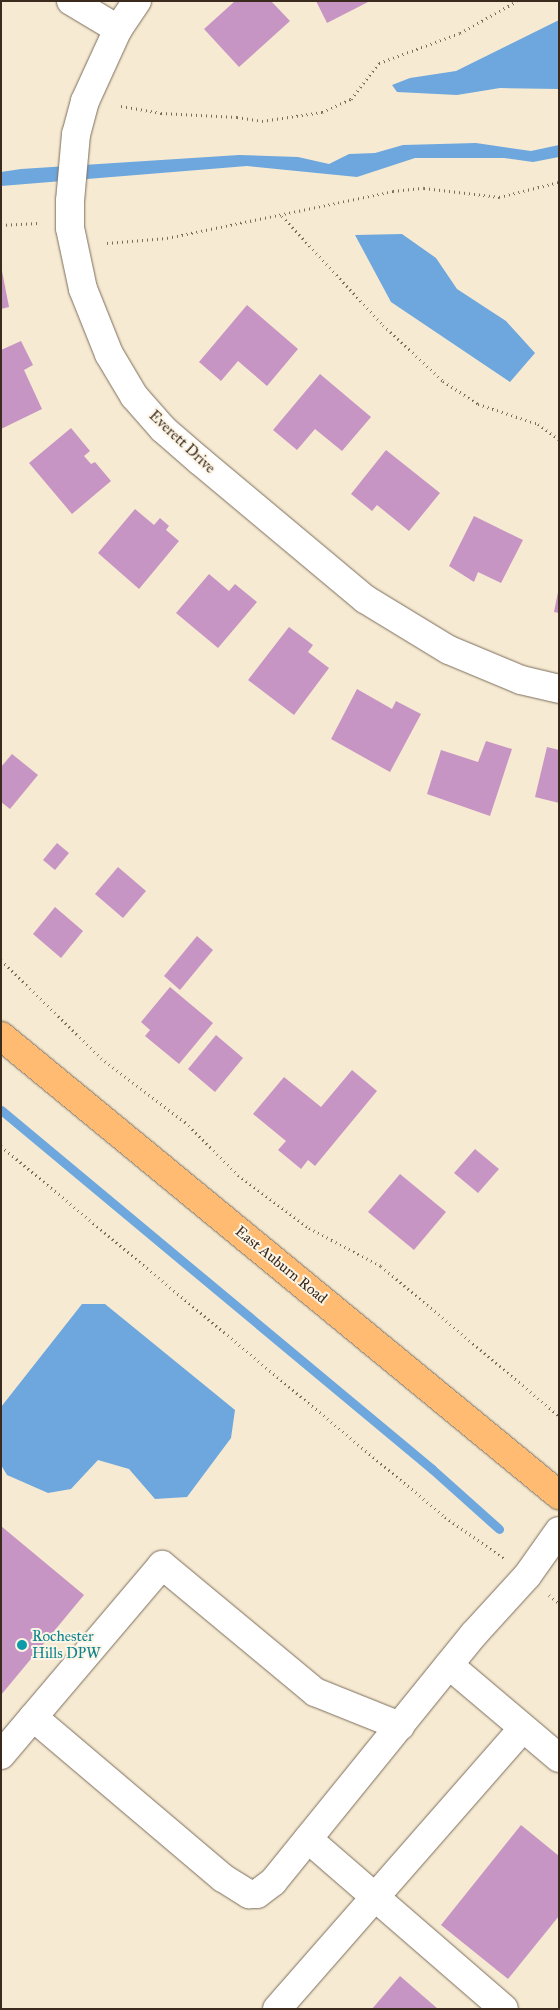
<!DOCTYPE html>
<html>
<head>
<meta charset="utf-8">
<style>
  body { margin:0 }
  #map { position:relative; width:560px; height:2010px; overflow:hidden; background:#f6ead2; font-family:"IM FELL Great Primer",serif }
  div>[style] { position:absolute }
  [style*='--x'] { left:calc(var(--x)*1px); top:calc(var(--y)*1px); width:calc(var(--w)*1px); rotate:calc(var(--a)*1deg) }
  .water>* { inset:0; background:#6ea7dd }
  .stream>* { height:9px; margin:-4.5px; padding:0 4.5px; transform-origin:4.5px; border-radius:4.5px; background:#6ea7dd }
  .building>* { inset:0; background:#c795c3 }
  .path>* { height:3px; margin-top:-1.5px; transform-origin:0; background:repeating-linear-gradient(90deg,#7c6d5d 0 1px,transparent 0 5px) }
  .roads { filter:drop-shadow(0 0 1px #7c6d5d) drop-shadow(0 0 1px #7c6d5d) }
  .minor>* { height:28px; margin:-14px; padding:0 14px; transform-origin:14px; border-radius:14px; background:#fff }
  .major>* { height:28px; margin:-14px; padding:0 14px; transform-origin:14px; border-radius:14px; background:#ffbb71 }
  .dots>* { width:14px; height:14px; translate:-50% -50%; box-sizing:border-box; border:2px solid #fcf5e5; border-radius:50% }
  span { translate:-50% -50%; white-space:nowrap; text-align:center; line-height:1.15; -webkit-text-stroke:4px #fcf5e5; paint-order:stroke }
  .street-label { font-size:15px; color:#3b2a1e }
  .culture-label { font-size:15px; color:#0d838f }
  .left { translate:0 -50%; text-align:left }
  .frame { position:absolute; inset:0; border:2px solid #3b2a1e; pointer-events:none }
</style>
</head>
<body>
<div id="map">
  <div class="water">
    <i style="clip-path:polygon(559px 20px,559px 89px,500px 88px,457px 95px,397px 92px,392px 85px,410px 78px,456px 71px)"></i>
    <i style="clip-path:polygon(476px 143px,531px 151px,559px 145px,559px 157px,533px 162px,504px 158px,415px 158px,357px 177px,247px 166px,1px 186px,1px 172px,21px 169px,239px 155px,298px 157px,329px 164px,349px 154px,375px 153px,403px 145px)"></i>
    <i style="clip-path:polygon(402px 234px,436px 258px,457px 289px,506px 321px,535px 353px,510px 382px,391px 302px,355px 235px)"></i>
    <i style="clip-path:polygon(82px 1304px,105px 1304px,235px 1410px,231px 1438px,187px 1497px,155px 1499px,129px 1469px,98px 1460px,71px 1489px,48px 1493px,7px 1475px,1px 1465px,1px 1407px)"></i>
  </div>
  <div class="stream">
    <i style="--x:1;--y:1110;--w:561;--a:39.79"></i>
    <i style="--x:432;--y:1469;--w:90;--a:41.8"></i>
  </div>
  <div class="building">
    <i style="clip-path:polygon(235px 1px,271px 1px,290px 21px,239px 67px,204px 29px)"></i>
    <i style="clip-path:polygon(316px 1px,370px 1px,327px 23px)"></i>
    <i style="clip-path:polygon(2px 271px,9px 307px,1px 309px,1px 272px)"></i>
    <i style="clip-path:polygon(247px 305px,298px 349px,267px 386px,238px 361px,221px 381px,199px 362px)"></i>
    <i style="clip-path:polygon(21px 341px,33px 365px,24px 370px,42px 409px,1px 429px,1px 350px)"></i>
    <i style="clip-path:polygon(320px 374px,371px 417px,342px 451px,315px 429px,297px 450px,273px 430px)"></i>
    <i style="clip-path:polygon(71px 428px,90px 451px,84px 456px,91px 464px,95px 462px,111px 481px,72px 514px,29px 463px)"></i>
    <i style="clip-path:polygon(386px 450px,440px 493px,409px 531px,377px 505px,372px 511px,351px 494px)"></i>
    <i style="clip-path:polygon(135px 509px,154px 525px,160px 518px,169px 526px,166px 530px,179px 541px,139px 589px,98px 553px)"></i>
    <i style="clip-path:polygon(474px 516px,523px 540px,501px 583px,478px 572px,474px 582px,449px 566px)"></i>
    <i style="clip-path:polygon(209px 574px,229px 591px,235px 584px,257px 602px,218px 648px,176px 613px)"></i>
    <i style="clip-path:polygon(558px 592px,559px 592px,559px 613px,554px 612px)"></i>
    <i style="clip-path:polygon(289px 627px,313px 645px,308px 652px,329px 668px,294px 715px,248px 680px)"></i>
    <i style="clip-path:polygon(357px 689px,392px 709px,396px 701px,421px 714px,390px 772px,331px 739px)"></i>
    <i style="clip-path:polygon(486px 741px,512px 749px,490px 816px,427px 794px,441px 750px,478px 762px)"></i>
    <i style="clip-path:polygon(547px 747px,559px 750px,559px 803px,535px 797px)"></i>
    <i style="clip-path:polygon(12px 754px,38px 775px,10px 809px,1px 802px,1px 767px)"></i>
    <i style="clip-path:polygon(57px 843px,69px 853px,55px 870px,43px 860px)"></i>
    <i style="clip-path:polygon(118px 867px,146px 891px,123px 918px,95px 894px)"></i>
    <i style="clip-path:polygon(55px 907px,83px 931px,61px 958px,33px 934px)"></i>
    <i style="clip-path:polygon(197px 936px,213px 950px,180px 990px,164px 976px)"></i>
    <i style="clip-path:polygon(170px 987px,213px 1023px,179px 1064px,145px 1036px,150px 1030px,141px 1022px)"></i>
    <i style="clip-path:polygon(216px 1035px,243px 1058px,215px 1092px,188px 1069px)"></i>
    <i style="clip-path:polygon(352px 1070px,377px 1091px,315px 1166px,308px 1160px,301px 1169px,278px 1150px,286px 1141px,253px 1114px,284px 1077px,321px 1107px)"></i>
    <i style="clip-path:polygon(475px 1149px,499px 1169px,478px 1193px,454px 1173px)"></i>
    <i style="clip-path:polygon(400px 1174px,446px 1212px,414px 1250px,368px 1212px)"></i>
    <i style="clip-path:polygon(1px 1526px,84px 1595px,1px 1695px)"></i>
    <i style="clip-path:polygon(521px 1825px,559px 1856px,559px 1916px,508px 1979px,441px 1925px)"></i>
    <i style="clip-path:polygon(400px 1976px,438px 2009px,372px 2009px)"></i>
  </div>
  <div class="path">
    <i style="--x:121;--y:106;--w:41;--a:9.9"></i>
    <i style="--x:161;--y:113;--w:76;--a:3"></i>
    <i style="--x:237;--y:117;--w:25;--a:9"></i>
    <i style="--x:262;--y:121;--w:61;--a:-8.5"></i>
    <i style="--x:322;--y:112;--w:32;--a:-24"></i>
    <i style="--x:351;--y:99;--w:46;--a:-52.1"></i>
    <i style="--x:379;--y:63;--w:86;--a:-20.3"></i>
    <i style="--x:460;--y:33;--w:65;--a:-29.3"></i>
    <i style="--x:282;--y:216;--w:149;--a:47.2"></i>
    <i style="--x:383;--y:325;--w:82;--a:43"></i>
    <i style="--x:443;--y:381;--w:42;--a:33.3"></i>
    <i style="--x:478;--y:404;--w:63;--a:18.4"></i>
    <i style="--x:538;--y:424;--w:26;--a:36"></i>
    <i style="--x:1;--y:225;--w:37;--a:-3"></i>
    <i style="--x:107;--y:243;--w:60;--a:-4.8"></i>
    <i style="--x:167;--y:238;--w:231;--a:-11.7"></i>
    <i style="--x:393;--y:191;--w:31;--a:-6"></i>
    <i style="--x:424;--y:188;--w:76;--a:6.8"></i>
    <i style="--x:499;--y:197;--w:62;--a:-14"></i>
    <i style="--x:1;--y:960;--w:140;--a:44.4"></i>
    <i style="--x:101;--y:1058;--w:106;--a:37.3"></i>
    <i style="--x:185;--y:1122;--w:75;--a:45"></i>
    <i style="--x:238;--y:1175;--w:89;--a:36.7"></i>
    <i style="--x:309;--y:1228;--w:81;--a:27.8"></i>
    <i style="--x:381;--y:1266;--w:233;--a:40.1"></i>
    <i style="--x:1;--y:1146;--w:579;--a:39.88"></i>
    <i style="--x:445;--y:1517;--w:73;--a:35"></i>
    <i style="--x:549;--y:1595;--w:13;--a:39"></i>
  </div>
  <div class="roads">
    <div class="minor">
      <i style="--x:71;--y:1;--w:55;--a:30.8"></i>
      <i style="--x:137;--y:1;--w:34;--a:124"></i>
      <i style="--x:118;--y:29;--w:79;--a:114.6"></i>
      <i style="--x:85;--y:101;--w:34;--a:105"></i>
      <i style="--x:76;--y:134;--w:67;--a:95.1"></i>
      <i style="--x:70;--y:201;--w:27;--a:90"></i>
      <i style="--x:70;--y:228;--w:62;--a:78"></i>
      <i style="--x:83;--y:289;--w:70;--a:68.2"></i>
      <i style="--x:109;--y:354;--w:49;--a:59.2"></i>
      <i style="--x:134;--y:396;--w:44;--a:48.7"></i>
      <i style="--x:163;--y:429;--w:49;--a:40.9"></i>
      <i style="--x:200;--y:461;--w:215;--a:39.9"></i>
      <i style="--x:365;--y:599;--w:98;--a:31.3"></i>
      <i style="--x:449;--y:650;--w:78;--a:22.6"></i>
      <i style="--x:521;--y:680;--w:39;--a:13"></i>
      <i style="--x:449;--y:1665;--w:144;--a:40.2"></i>
      <i style="--x:33;--y:1717;--w:249;--a:40.3"></i>
      <i style="--x:223;--y:1878;--w:31;--a:32"></i>
      <i style="--x:249;--y:1894;--w:8;--a:0"></i>
      <i style="--x:257;--y:1894;--w:20;--a:-37"></i>
      <i style="--x:273;--y:1882;--w:319;--a:-51"></i>
      <i style="--x:474;--y:1634;--w:79;--a:-47.6"></i>
      <i style="--x:527;--y:1576;--w:55;--a:-54.6"></i>
      <i style="--x:1;--y:1755;--w:249;--a:-49.7"></i>
      <i style="--x:162;--y:1565;--w:199;--a:39.7"></i>
      <i style="--x:315;--y:1692;--w:92;--a:21.8"></i>
      <i style="--x:308;--y:1839;--w:259;--a:40.9"></i>
      <i style="--x:277;--y:2009;--w:373;--a:-48.8"></i>
    </div>
    <div class="major">
      <i style="--x:1;--y:1036;--w:723;--a:39.44"></i>
    </div>
  </div>
  <div class="dots">
    <i style="left:22px;top:1645px;background:#0f9aa8"></i>
  </div>
  <div class="street-label">
    <span style="left:182px;top:442px;rotate:43deg">Everett Drive</span>
    <span style="left:281px;top:1265px;rotate:39deg">East Auburn Road</span>
  </div>
  <div class="culture-label">
    <span class="left" style="left:32px;top:1645px">Rochester<br>Hills DPW</span>
  </div>
  <div class="frame"></div>
</div>
</body>
</html>
